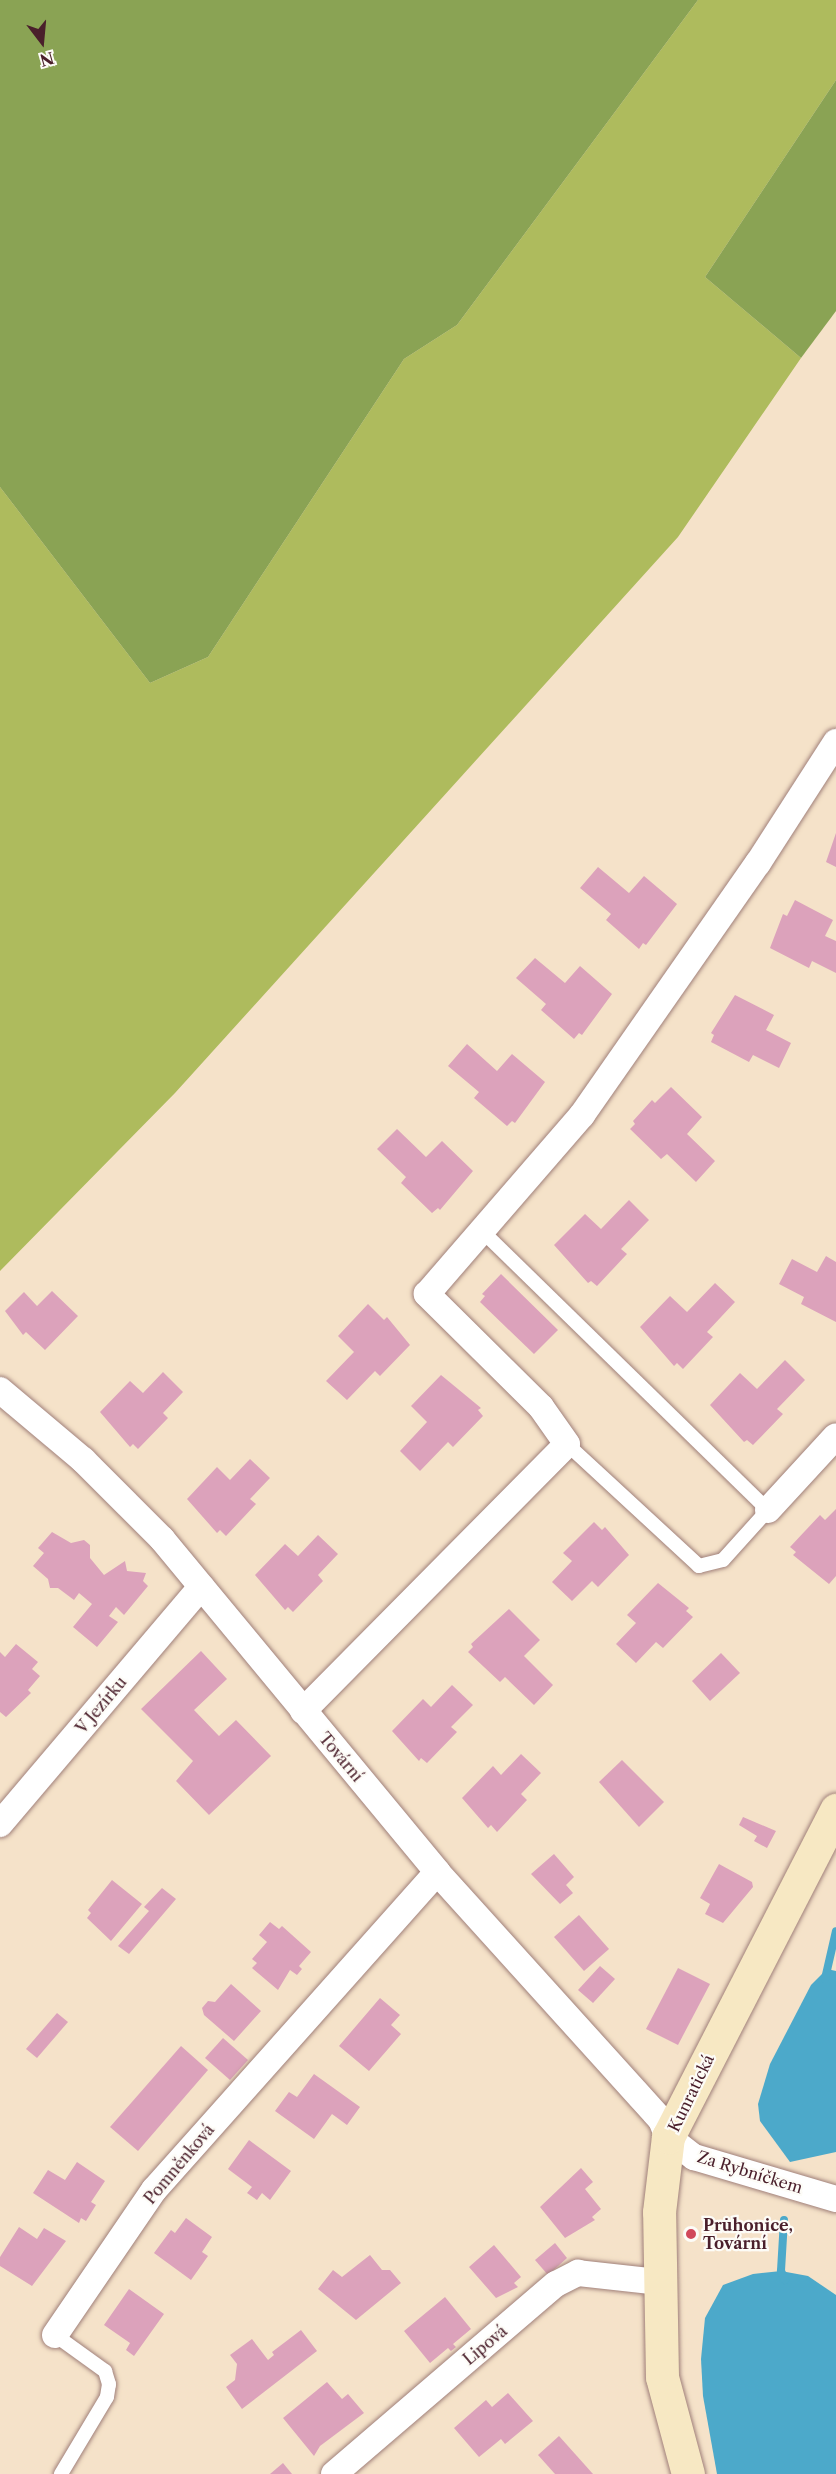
<!DOCTYPE html>
<html>
<head>
<meta charset="utf-8">
<style>
  body { margin:0 }
  #map { position:relative; width:836px; height:2474px; overflow:hidden; background:#f5e2c9; font-family:"Libre Caslon Text",serif }
  div>[style] { position:absolute }
  [style*='--x'] { left:calc(var(--x)*1px); top:calc(var(--y)*1px); width:calc(var(--w)*1px); rotate:calc(var(--a)*1deg) }
  .green>* { inset:0; background:#aebb5d }
  .forest>* { inset:0; background:#8aa354 }
  .water>* { inset:0; background:#4ca9ca }
  .stream>* { height:8px; margin:-4px; padding:0 4px; transform-origin:4px; border-radius:4px; background:#4ca9ca }
  .building>* { inset:0; background:#dca2bb }
  .roads { filter:drop-shadow(0 0 2px #a0807a) drop-shadow(0 0 2px #a0807a) }
  .lane>* { height:14px; margin:-7px; padding:0 7px; transform-origin:7px; border-radius:7px; background:#fff }
  .street>* { height:26px; margin:-13px; padding:0 13px; transform-origin:13px; border-radius:13px; background:#fff }
  .secondary>* { height:33px; margin:-16.5px; padding:0 16.5px; transform-origin:16.5px; border-radius:16.5px; background:#f7e8c3 }
  .dots>* { width:16px; height:16px; translate:-50% -50%; box-sizing:border-box; border:3px solid #fdfcf7; border-radius:50% }
  span { translate:-50% -50%; white-space:nowrap; text-align:center; line-height:1.15; -webkit-text-stroke:4.5px #fdfcf7; paint-order:stroke }
  .street-label { font-size:16px; color:#4a1f2b }
  .poi-label { font-size:16px; color:#4a1f2b; font-weight:700 }
  .left { translate:0 -50%; text-align:left }
  .north { position:absolute; left:12px; top:12px; width:60px; height:60px; -webkit-text-stroke:4px #fdfcf7; paint-order:stroke; rotate:164deg; font-size:16px; font-weight:700; line-height:24px; text-align:center; color:#4a1f2b }
  .north::after { content:''; display:block; margin:auto; width:21px; height:27px; background:#4a1f2b; clip-path:polygon(50% 0,100% 100%,50% 72%,0 100%) }
</style>
</head>
<body>
<div id="map">
  <div class="green">
    <i style="clip-path:polygon(698px 0,836px 0,836px 80px,705px 277px,801px 358px,678px 537px,175px 1093px,0 1271px,0 487px,150px 683px,208px 657px,404px 359px,457px 325px)"></i>
  </div>
  <div class="forest">
    <i style="clip-path:polygon(0 0,698px 0,457px 325px,404px 359px,208px 657px,150px 683px,0 487px)"></i>
    <i style="clip-path:polygon(836px 80px,836px 311px,801px 358px,705px 277px)"></i>
  </div>
  <div class="water">
    <i style="clip-path:polygon(827px 1969px,836px 1971px,836px 2152px,790px 2162px,760px 2121px,758px 2104px,770px 2064px,811px 1985px)"></i>
    <i style="clip-path:polygon(781px 2271px,808px 2276px,836px 2295px,836px 2474px,717px 2474px,703px 2396px,701px 2359px,705px 2318px,723px 2285px,753px 2274px)"></i>
  </div>
  <div class="stream">
    <i style="--x:825;--y:1979;--w:49;--a:-77.1"></i>
    <i style="--x:784;--y:2220;--w:51;--a:93.4"></i>
    <i style="--x:781;--y:2271;--w:10;--a:66"></i>
  </div>
  <div class="building">
    <i style="clip-path:polygon(836px 833px,836px 867px,826px 862px)"></i>
    <i style="clip-path:polygon(598px 867px,629px 893px,644px 876px,677px 904px,646px 945px,643px 943px,639px 949px,606px 920px,611px 914px,580px 888px)"></i>
    <i style="clip-path:polygon(795px 900px,833px 920px,825px 936px,836px 941px,836px 973px,812px 961px,809px 968px,770px 948px,783px 914px,787px 916px)"></i>
    <i style="clip-path:polygon(535px 958px,565px 983px,580px 966px,612px 994px,582px 1035px,579px 1033px,574px 1039px,541px 1010px,546px 1004px,516px 978px)"></i>
    <i style="clip-path:polygon(735px 995px,774px 1015px,766px 1030px,791px 1043px,779px 1068px,753px 1055px,749px 1062px,711px 1042px,714px 1035px,711px 1033px)"></i>
    <i style="clip-path:polygon(467px 1044px,497px 1071px,512px 1054px,545px 1082px,515px 1123px,512px 1121px,507px 1126px,474px 1098px,479px 1092px,448px 1066px)"></i>
    <i style="clip-path:polygon(671px 1087px,702px 1117px,687px 1134px,715px 1161px,696px 1182px,667px 1154px,661px 1159px,630px 1129px,635px 1124px,633px 1121px,652px 1100px,655px 1103px)"></i>
    <i style="clip-path:polygon(397px 1129px,426px 1157px,442px 1141px,473px 1171px,440px 1210px,438px 1208px,432px 1213px,401px 1183px,406px 1177px,377px 1149px)"></i>
    <i style="clip-path:polygon(629px 1200px,649px 1220px,621px 1249px,627px 1254px,597px 1286px,591px 1281px,588px 1283px,554px 1245px,585px 1214px,601px 1229px)"></i>
    <i style="clip-path:polygon(826px 1256px,836px 1262px,836px 1322px,801px 1304px,804px 1297px,779px 1284px,792px 1259px,817px 1272px)"></i>
    <i style="clip-path:polygon(501px 1274px,558px 1330px,534px 1354px,480px 1302px,485px 1296px,482px 1294px)"></i>
    <i style="clip-path:polygon(715px 1283px,735px 1302px,707px 1332px,713px 1337px,683px 1369px,677px 1363px,674px 1366px,640px 1327px,670px 1296px,687px 1312px)"></i>
    <i style="clip-path:polygon(52px 1291px,78px 1316px,45px 1350px,26px 1332px,23px 1335px,5px 1311px,24px 1292px,37px 1306px)"></i>
    <i style="clip-path:polygon(368px 1304px,384px 1320px,387px 1317px,410px 1345px,380px 1376px,375px 1371px,347px 1400px,326px 1381px,354px 1352px,338px 1336px)"></i>
    <i style="clip-path:polygon(785px 1360px,805px 1380px,777px 1409px,783px 1414px,753px 1445px,747px 1440px,744px 1442px,710px 1405px,740px 1373px,757px 1389px)"></i>
    <i style="clip-path:polygon(163px 1372px,183px 1392px,163px 1413px,168px 1418px,138px 1449px,133px 1444px,130px 1447px,100px 1412px,130px 1381px,143px 1393px)"></i>
    <i style="clip-path:polygon(441px 1375px,481px 1408px,478px 1410px,483px 1416px,453px 1447px,448px 1442px,420px 1471px,400px 1451px,427px 1422px,411px 1406px)"></i>
    <i style="clip-path:polygon(250px 1459px,270px 1478px,250px 1499px,256px 1504px,226px 1536px,220px 1530px,217px 1533px,187px 1499px,217px 1467px,230px 1480px)"></i>
    <i style="clip-path:polygon(836px 1509px,836px 1576px,829px 1584px,793px 1555px,796px 1552px,790px 1547px,820px 1515px,825px 1520px)"></i>
    <i style="clip-path:polygon(594px 1522px,602px 1530px,605px 1527px,629px 1555px,598px 1587px,592px 1581px,572px 1601px,552px 1582px,572px 1561px,563px 1553px)"></i>
    <i style="clip-path:polygon(52px 1532px,71px 1543px,84px 1540px,90px 1545px,90px 1558px,104px 1575px,125px 1561px,127px 1571px,146px 1573px,143px 1581px,148px 1586px,124px 1615px,116px 1607px,109px 1616px,118px 1622px,97px 1647px,73px 1627px,92px 1604px,79px 1593px,74px 1600px,58px 1588px,50px 1588px,48px 1579px,33px 1566px,44px 1553px,38px 1548px)"></i>
    <i style="clip-path:polygon(318px 1535px,338px 1554px,318px 1575px,323px 1581px,293px 1612px,288px 1607px,285px 1610px,255px 1575px,285px 1544px,298px 1556px)"></i>
    <i style="clip-path:polygon(658px 1583px,689px 1608px,686px 1611px,693px 1617px,663px 1648px,656px 1642px,636px 1663px,616px 1644px,636px 1623px,627px 1615px)"></i>
    <i style="clip-path:polygon(509px 1609px,540px 1640px,524px 1656px,553px 1685px,534px 1705px,505px 1677px,500px 1682px,468px 1652px,473px 1647px,471px 1644px)"></i>
    <i style="clip-path:polygon(16px 1644px,38px 1662px,32px 1669px,40px 1676px,28px 1690px,31px 1693px,6px 1717px,0 1712px,0 1652px,5px 1657px)"></i>
    <i style="clip-path:polygon(201px 1651px,227px 1679px,194px 1710px,219px 1736px,236px 1720px,271px 1756px,209px 1815px,176px 1781px,193px 1761px,141px 1709px)"></i>
    <i style="clip-path:polygon(721px 1653px,740px 1673px,710px 1701px,692px 1681px)"></i>
    <i style="clip-path:polygon(452px 1685px,473px 1705px,451px 1727px,457px 1732px,427px 1763px,421px 1758px,419px 1761px,392px 1731px,423px 1699px,431px 1707px)"></i>
    <i style="clip-path:polygon(521px 1754px,541px 1773px,521px 1794px,527px 1800px,497px 1832px,491px 1825px,488px 1828px,462px 1798px,493px 1766px,501px 1775px)"></i>
    <i style="clip-path:polygon(622px 1760px,664px 1802px,639px 1827px,599px 1782px)"></i>
    <i style="clip-path:polygon(743px 1817px,776px 1831px,767px 1848px,754px 1841px,757px 1836px,739px 1825px)"></i>
    <i style="clip-path:polygon(554px 1854px,574px 1877px,566px 1885px,573px 1893px,560px 1904px,531px 1874px)"></i>
    <i style="clip-path:polygon(719px 1864px,752px 1882px,753px 1887px,723px 1923px,705px 1914px,710px 1904px,700px 1898px)"></i>
    <i style="clip-path:polygon(112px 1880px,142px 1904px,111px 1941px,87px 1918px,91px 1913px,88px 1910px)"></i>
    <i style="clip-path:polygon(162px 1888px,176px 1899px,129px 1954px,118px 1946px,149px 1911px,144px 1907px)"></i>
    <i style="clip-path:polygon(579px 1915px,609px 1949px,584px 1971px,554px 1937px)"></i>
    <i style="clip-path:polygon(270px 1922px,279px 1929px,282px 1926px,311px 1952px,299px 1966px,302px 1969px,297px 1975px,290px 1970px,278px 1990px,252px 1968px,257px 1963px,252px 1959px,267px 1942px,259px 1935px)"></i>
    <i style="clip-path:polygon(600px 1966px,615px 1979px,593px 2003px,578px 1990px)"></i>
    <i style="clip-path:polygon(678px 1968px,710px 1984px,678px 2045px,646px 2029px)"></i>
    <i style="clip-path:polygon(231px 1984px,261px 2011px,234px 2041px,204px 2015px,202px 2008px,208px 2001px,215px 2002px)"></i>
    <i style="clip-path:polygon(380px 1998px,400px 2015px,391px 2025px,401px 2034px,369px 2071px,339px 2046px)"></i>
    <i style="clip-path:polygon(57px 2013px,68px 2022px,37px 2058px,26px 2049px)"></i>
    <i style="clip-path:polygon(223px 2038px,248px 2060px,230px 2080px,205px 2058px)"></i>
    <i style="clip-path:polygon(181px 2046px,208px 2070px,138px 2151px,110px 2127px)"></i>
    <i style="clip-path:polygon(314px 2074px,360px 2107px,347px 2125px,332px 2114px,314px 2139px,275px 2111px,289px 2092px,297px 2097px)"></i>
    <i style="clip-path:polygon(249px 2140px,291px 2171px,270px 2200px,262px 2193px,257px 2200px,247px 2193px,252px 2187px,228px 2169px)"></i>
    <i style="clip-path:polygon(77px 2162px,105px 2181px,91px 2202px,96px 2205px,86px 2221px,81px 2218px,79px 2223px,33px 2193px,48px 2170px,65px 2180px)"></i>
    <i style="clip-path:polygon(581px 2168px,593px 2182px,585px 2189px,601px 2209px,592px 2217px,595px 2220px,565px 2238px,540px 2207px)"></i>
    <i style="clip-path:polygon(186px 2218px,212px 2237px,202px 2252px,208px 2256px,191px 2280px,154px 2253px,171px 2230px,175px 2233px)"></i>
    <i style="clip-path:polygon(19px 2227px,37px 2239px,44px 2228px,66px 2241px,32px 2286px,0 2266px,0 2257px)"></i>
    <i style="clip-path:polygon(555px 2243px,567px 2258px,548px 2275px,535px 2260px)"></i>
    <i style="clip-path:polygon(494px 2245px,521px 2277px,514px 2283px,518px 2287px,496px 2298px,469px 2267px)"></i>
    <i style="clip-path:polygon(370px 2255px,382px 2270px,390px 2270px,401px 2283px,356px 2320px,318px 2289px,333px 2270px,342px 2277px)"></i>
    <i style="clip-path:polygon(129px 2289px,164px 2314px,134px 2356px,126px 2350px,130px 2343px,104px 2325px)"></i>
    <i style="clip-path:polygon(445px 2297px,471px 2329px,453px 2344px,456px 2347px,451px 2351px,448px 2348px,430px 2363px,404px 2331px)"></i>
    <i style="clip-path:polygon(301px 2330px,317px 2351px,242px 2409px,226px 2387px,235px 2380px,237px 2364px,230px 2355px,252px 2339px,268px 2360px,274px 2355px,272px 2352px)"></i>
    <i style="clip-path:polygon(327px 2382px,342px 2399px,348px 2394px,364px 2413px,320px 2446px,314px 2456px,283px 2418px)"></i>
    <i style="clip-path:polygon(508px 2393px,533px 2421px,505px 2444px,501px 2439px,479px 2457px,454px 2428px,486px 2400px,492px 2407px)"></i>
    <i style="clip-path:polygon(559px 2436px,593px 2474px,555px 2474px,538px 2455px)"></i>
    <i style="clip-path:polygon(283px 2463px,292px 2474px,270px 2474px)"></i>
  </div>
  <div class="roads">
    <div class="lane">
      <i style="--x:481;--y:1230;--w:401;--a:44.3"></i>
      <i style="--x:768;--y:1510;--w:67;--a:132"></i>
      <i style="--x:723;--y:1560;--w:25;--a:166"></i>
      <i style="--x:699;--y:1566;--w:180;--a:-137.3"></i>
      <i style="--x:55;--y:2335;--w:62;--a:35.8"></i>
      <i style="--x:105;--y:2371;--w:14;--a:73"></i>
      <i style="--x:109;--y:2384;--w:13;--a:99"></i>
      <i style="--x:107;--y:2397;--w:90;--a:120.9"></i>
    </div>
    <div class="street">
      <i style="--x:0;--y:1390;--w:109;--a:40.1"></i>
      <i style="--x:83;--y:1460;--w:112;--a:45"></i>
      <i style="--x:162;--y:1539;--w:432;--a:50.4"></i>
      <i style="--x:437;--y:1872;--w:334;--a:47.9"></i>
      <i style="--x:661;--y:2120;--w:18;--a:68"></i>
      <i style="--x:668;--y:2137;--w:33;--a:38"></i>
      <i style="--x:694;--y:2157;--w:148;--a:16.5"></i>
      <i style="--x:768;--y:1510;--w:100;--a:-47.4"></i>
      <i style="--x:303;--y:1711;--w:375;--a:-45.3"></i>
      <i style="--x:567;--y:1444;--w:45;--a:-125.1"></i>
      <i style="--x:541;--y:1407;--w:161;--a:-135.3"></i>
      <i style="--x:427;--y:1294;--w:237;--a:-49.1"></i>
      <i style="--x:582;--y:1115;--w:307;--a:-55.1"></i>
      <i style="--x:758;--y:863;--w:144;--a:-57.2"></i>
      <i style="--x:0;--y:1824;--w:311;--a:-49.7"></i>
      <i style="--x:55;--y:2335;--w:176;--a:-55.7"></i>
      <i style="--x:154;--y:2190;--w:426;--a:-48.3"></i>
      <i style="--x:334;--y:2474;--w:292;--a:-40.6"></i>
      <i style="--x:556;--y:2284;--w:25;--a:-27"></i>
      <i style="--x:578;--y:2273;--w:81;--a:6.3"></i>
    </div>
    <div class="secondary">
      <i style="--x:688;--y:2474;--w:100;--a:-105"></i>
      <i style="--x:662;--y:2377;--w:165;--a:-91"></i>
      <i style="--x:659;--y:2212;--w:76;--a:-83.2"></i>
      <i style="--x:668;--y:2137;--w:368;--a:-62.8"></i>
    </div>
  </div>
  <div class="dots">
    <i style="left:691px;top:2234px;background:#d1495b"></i>
  </div>
  <div class="street-label">
    <span style="left:101px;top:1705px;rotate:-50deg">V Jezírku</span>
    <span style="left:341px;top:1757px;rotate:50deg">Tovární</span>
    <span style="left:691px;top:2093px;rotate:-64deg">Kunratická</span>
    <span style="left:179px;top:2164px;rotate:-50deg">Pomněnková</span>
    <span style="left:750px;top:2172px;rotate:17deg">Za Rybníčkem</span>
    <span style="left:485px;top:2345px;rotate:-40deg">Lipová</span>
  </div>
  <div class="poi-label">
    <span class="left" style="left:703px;top:2234px">Průhonice,<br>Tovární</span>
  </div>
  <div class="north">N</div>
</div>
</body>
</html>
